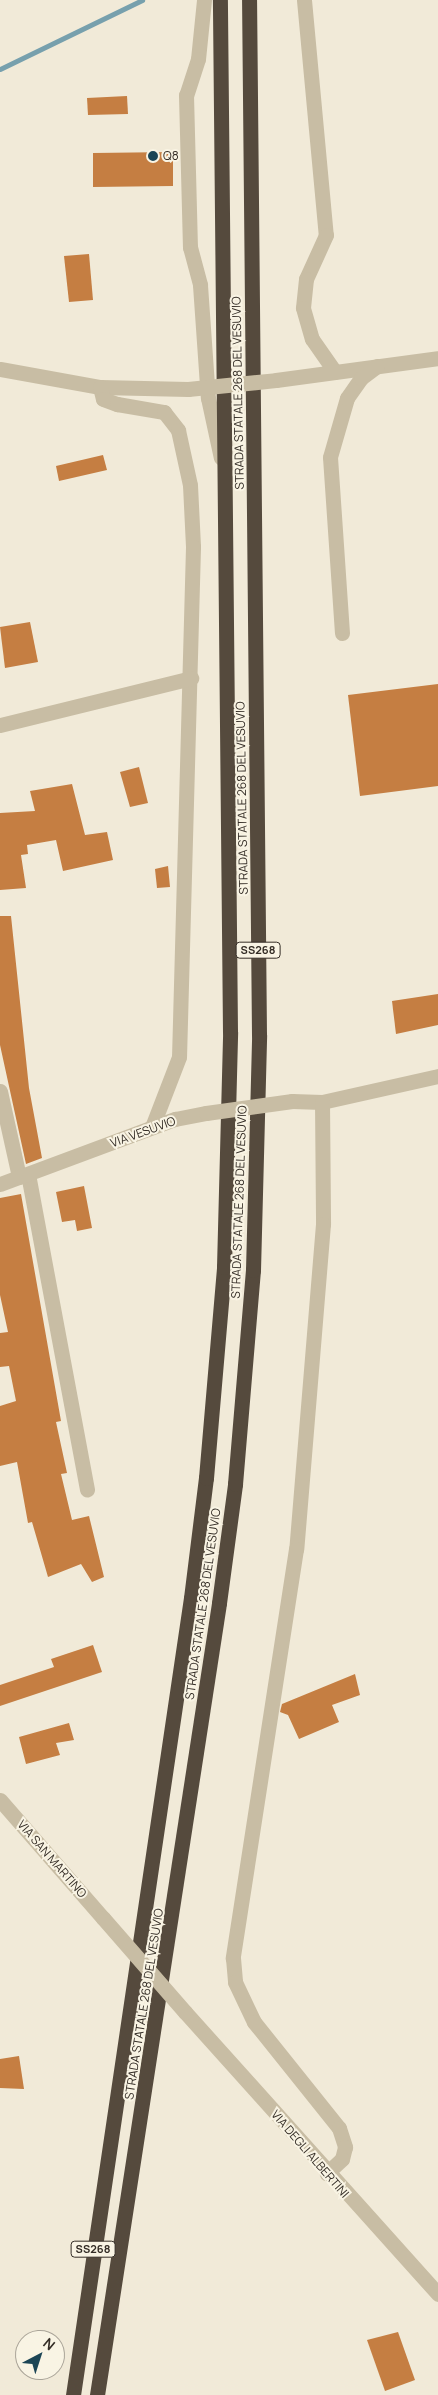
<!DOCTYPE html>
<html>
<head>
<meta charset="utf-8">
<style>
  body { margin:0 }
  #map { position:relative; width:438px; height:2395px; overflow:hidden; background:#f1ead8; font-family:Manrope,sans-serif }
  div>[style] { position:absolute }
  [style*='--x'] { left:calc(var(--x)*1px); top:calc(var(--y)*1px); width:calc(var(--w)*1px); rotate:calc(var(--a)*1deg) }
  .stream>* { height:5px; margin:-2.5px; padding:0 2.5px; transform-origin:2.5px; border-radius:2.5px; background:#77a0ad }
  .building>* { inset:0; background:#c57e42 }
  .minor>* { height:15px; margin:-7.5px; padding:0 7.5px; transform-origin:7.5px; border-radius:7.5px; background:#c8bda4 }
  .highway>* { height:15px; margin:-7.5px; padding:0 7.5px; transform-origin:7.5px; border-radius:7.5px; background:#554a3d }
  .minor-bridge>* { height:15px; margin:-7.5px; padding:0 7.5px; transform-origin:7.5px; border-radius:7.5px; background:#c8bda4 }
  .dots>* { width:14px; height:14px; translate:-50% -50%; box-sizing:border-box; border:2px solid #f9f4e4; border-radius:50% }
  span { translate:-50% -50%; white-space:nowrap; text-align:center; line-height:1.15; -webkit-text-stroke:4px #f9f4e4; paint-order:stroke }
  .shield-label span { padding:1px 4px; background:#f9f4e4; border:1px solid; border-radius:4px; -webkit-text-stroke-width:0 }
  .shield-label { font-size:11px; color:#342d26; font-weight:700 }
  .poi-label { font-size:12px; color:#342d26 }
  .left { translate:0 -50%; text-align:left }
  .street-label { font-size:12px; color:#342d26 }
  .north { position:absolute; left:15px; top:2330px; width:50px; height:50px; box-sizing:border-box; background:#f9f4e4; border:1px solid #aaa498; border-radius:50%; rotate:40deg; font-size:14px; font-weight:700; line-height:20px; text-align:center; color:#342d26 }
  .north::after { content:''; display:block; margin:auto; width:18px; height:22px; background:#1c4555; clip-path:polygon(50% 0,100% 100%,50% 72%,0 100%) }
</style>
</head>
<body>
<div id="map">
  <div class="stream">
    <i style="--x:0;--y:69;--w:158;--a:-25.9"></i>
  </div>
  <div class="building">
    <i style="clip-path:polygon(127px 96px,128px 114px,88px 115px,87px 98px)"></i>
    <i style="clip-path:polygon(173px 152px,173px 186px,93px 187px,93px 153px)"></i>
    <i style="clip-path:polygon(89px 254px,93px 300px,69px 302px,64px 256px)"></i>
    <i style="clip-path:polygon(103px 455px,107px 470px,59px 481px,56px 466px)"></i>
    <i style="clip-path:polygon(30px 622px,38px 662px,5px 668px,0 627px)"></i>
    <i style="clip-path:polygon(438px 684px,438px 786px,360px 796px,348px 695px)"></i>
    <i style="clip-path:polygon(139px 767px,148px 803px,130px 807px,120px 772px)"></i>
    <i style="clip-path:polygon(72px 784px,85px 835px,107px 832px,113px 860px,63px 871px,56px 840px,27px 845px,28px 854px,21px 855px,26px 888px,0 890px,0 813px,35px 811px,30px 791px)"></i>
    <i style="clip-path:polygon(168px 866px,170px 887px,157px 888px,155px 869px)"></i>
    <i style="clip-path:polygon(0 916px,11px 916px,29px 1088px,42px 1158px,26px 1164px,0 1045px)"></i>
    <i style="clip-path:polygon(438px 994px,438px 1025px,396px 1034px,392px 1001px)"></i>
    <i style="clip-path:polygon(84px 1186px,92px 1228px,77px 1231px,75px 1220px,62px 1222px,56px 1192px)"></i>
    <i style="clip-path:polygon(21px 1194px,61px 1421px,56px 1422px,67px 1473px,61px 1474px,72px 1520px,89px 1516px,104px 1577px,92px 1582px,81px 1564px,48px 1577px,32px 1522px,28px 1523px,17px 1462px,0 1466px,0 1406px,16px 1401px,9px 1366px,0 1367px,0 1333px,8px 1332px,0 1295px,0 1198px)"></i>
    <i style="clip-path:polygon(93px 1645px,102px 1672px,0 1706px,0 1685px,54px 1667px,51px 1659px)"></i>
    <i style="clip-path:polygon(355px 1674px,360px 1695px,332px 1705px,339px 1722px,299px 1739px,288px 1715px,280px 1712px,282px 1704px)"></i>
    <i style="clip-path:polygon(69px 1723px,74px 1740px,56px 1743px,60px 1755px,26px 1764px,19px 1737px)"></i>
    <i style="clip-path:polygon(19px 2056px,24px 2089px,0 2088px,0 2059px)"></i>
    <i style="clip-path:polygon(398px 2332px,415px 2380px,385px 2391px,367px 2340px)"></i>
  </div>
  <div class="minor">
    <i style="--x:204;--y:0;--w:59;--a:95.8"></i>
    <i style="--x:198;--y:59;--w:38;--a:108"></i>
    <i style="--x:186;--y:95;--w:152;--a:88.5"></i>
    <i style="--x:190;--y:247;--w:39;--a:75"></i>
    <i style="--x:200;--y:285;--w:113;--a:86"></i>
    <i style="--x:208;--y:398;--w:61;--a:77.8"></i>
    <i style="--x:304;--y:0;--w:236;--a:84.7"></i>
    <i style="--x:326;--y:235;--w:48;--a:114.4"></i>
    <i style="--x:306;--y:279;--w:29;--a:96"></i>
    <i style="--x:303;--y:308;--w:32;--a:74"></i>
    <i style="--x:312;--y:339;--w:40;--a:55.1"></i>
    <i style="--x:0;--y:369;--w:102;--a:10.2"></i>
    <i style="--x:100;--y:387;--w:88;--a:1.3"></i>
    <i style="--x:276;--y:380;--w:163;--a:-7.7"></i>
    <i style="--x:100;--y:387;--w:12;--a:76"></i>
    <i style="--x:103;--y:399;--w:15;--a:20"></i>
    <i style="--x:117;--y:404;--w:48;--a:9.7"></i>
    <i style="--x:164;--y:412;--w:23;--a:52"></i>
    <i style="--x:178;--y:430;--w:56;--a:77.7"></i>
    <i style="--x:190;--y:485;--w:62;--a:87.2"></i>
    <i style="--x:193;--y:547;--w:510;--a:91.57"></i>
    <i style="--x:179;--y:1057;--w:75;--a:111.1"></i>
    <i style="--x:342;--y:633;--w:176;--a:-93.9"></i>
    <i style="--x:330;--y:457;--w:61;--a:-73.9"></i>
    <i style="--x:347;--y:398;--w:24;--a:-55"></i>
    <i style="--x:361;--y:378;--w:20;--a:-37"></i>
    <i style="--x:0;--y:725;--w:197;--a:-13.8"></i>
    <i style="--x:0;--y:1091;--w:88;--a:77.5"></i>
    <i style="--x:292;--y:1101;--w:30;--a:2"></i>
    <i style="--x:322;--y:1102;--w:119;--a:-12.6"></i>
    <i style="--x:322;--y:1102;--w:122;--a:89.5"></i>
    <i style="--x:323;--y:1224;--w:326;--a:94.7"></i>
    <i style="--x:296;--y:1549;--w:414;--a:98.8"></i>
    <i style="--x:233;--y:1958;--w:24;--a:85"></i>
    <i style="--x:235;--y:1982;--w:44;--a:64.6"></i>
    <i style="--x:254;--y:2022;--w:136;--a:51.3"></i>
    <i style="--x:339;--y:2128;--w:20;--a:72"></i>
    <i style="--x:345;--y:2147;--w:12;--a:104"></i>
    <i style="--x:342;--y:2159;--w:21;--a:137"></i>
    <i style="--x:28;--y:1174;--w:321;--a:79.4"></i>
    <i style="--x:0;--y:1184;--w:187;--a:-20.4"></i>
    <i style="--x:175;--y:1119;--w:32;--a:-11"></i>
    <i style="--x:0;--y:1800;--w:157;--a:48.9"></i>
    <i style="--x:185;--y:2012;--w:379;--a:48.1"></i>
  </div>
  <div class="highway">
    <i style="--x:73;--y:2395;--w:806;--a:-81.58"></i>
    <i style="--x:191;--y:1598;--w:121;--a:-82.9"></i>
    <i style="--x:206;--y:1478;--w:212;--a:-85.1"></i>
    <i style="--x:224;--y:1267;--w:235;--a:-88.5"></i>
    <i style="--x:230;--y:1032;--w:1032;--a:-90.56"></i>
    <i style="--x:97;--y:2395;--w:801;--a:-81.24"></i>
    <i style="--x:219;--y:1603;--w:120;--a:-82.3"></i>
    <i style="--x:235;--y:1484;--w:215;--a:-85.2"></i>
    <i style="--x:253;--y:1270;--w:235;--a:-88.5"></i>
    <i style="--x:259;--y:1035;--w:1035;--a:-90.55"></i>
  </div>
  <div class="minor-bridge">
    <i style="--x:188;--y:389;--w:88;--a:-5.8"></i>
    <i style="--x:206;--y:1113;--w:87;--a:-7.9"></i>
    <i style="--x:103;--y:1918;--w:125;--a:48.9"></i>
  </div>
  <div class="dots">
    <i style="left:153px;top:156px;background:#1c4555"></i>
  </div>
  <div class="shield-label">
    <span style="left:258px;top:950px">SS268</span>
    <span style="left:93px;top:2249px">SS268</span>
  </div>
  <div class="poi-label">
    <span class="left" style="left:163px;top:156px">Q8</span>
  </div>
  <div class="street-label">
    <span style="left:238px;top:393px;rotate:-91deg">STRADA STATALE 268 DEL VESUVIO</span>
    <span style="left:242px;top:798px;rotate:-91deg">STRADA STATALE 268 DEL VESUVIO</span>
    <span style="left:143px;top:1132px;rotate:-20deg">VIA VESUVIO</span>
    <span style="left:239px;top:1202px;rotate:-88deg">STRADA STATALE 268 DEL VESUVIO</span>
    <span style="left:203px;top:1604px;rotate:-82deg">STRADA STATALE 268 DEL VESUVIO</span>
    <span style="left:52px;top:1859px;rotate:49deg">VIA SAN MARTINO</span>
    <span style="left:144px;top:2004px;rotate:-81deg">STRADA STATALE 268 DEL VESUVIO</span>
    <span style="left:310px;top:2154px;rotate:49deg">VIA DEGLI ALBERTINI</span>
  </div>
  <div class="north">N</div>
</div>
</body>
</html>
